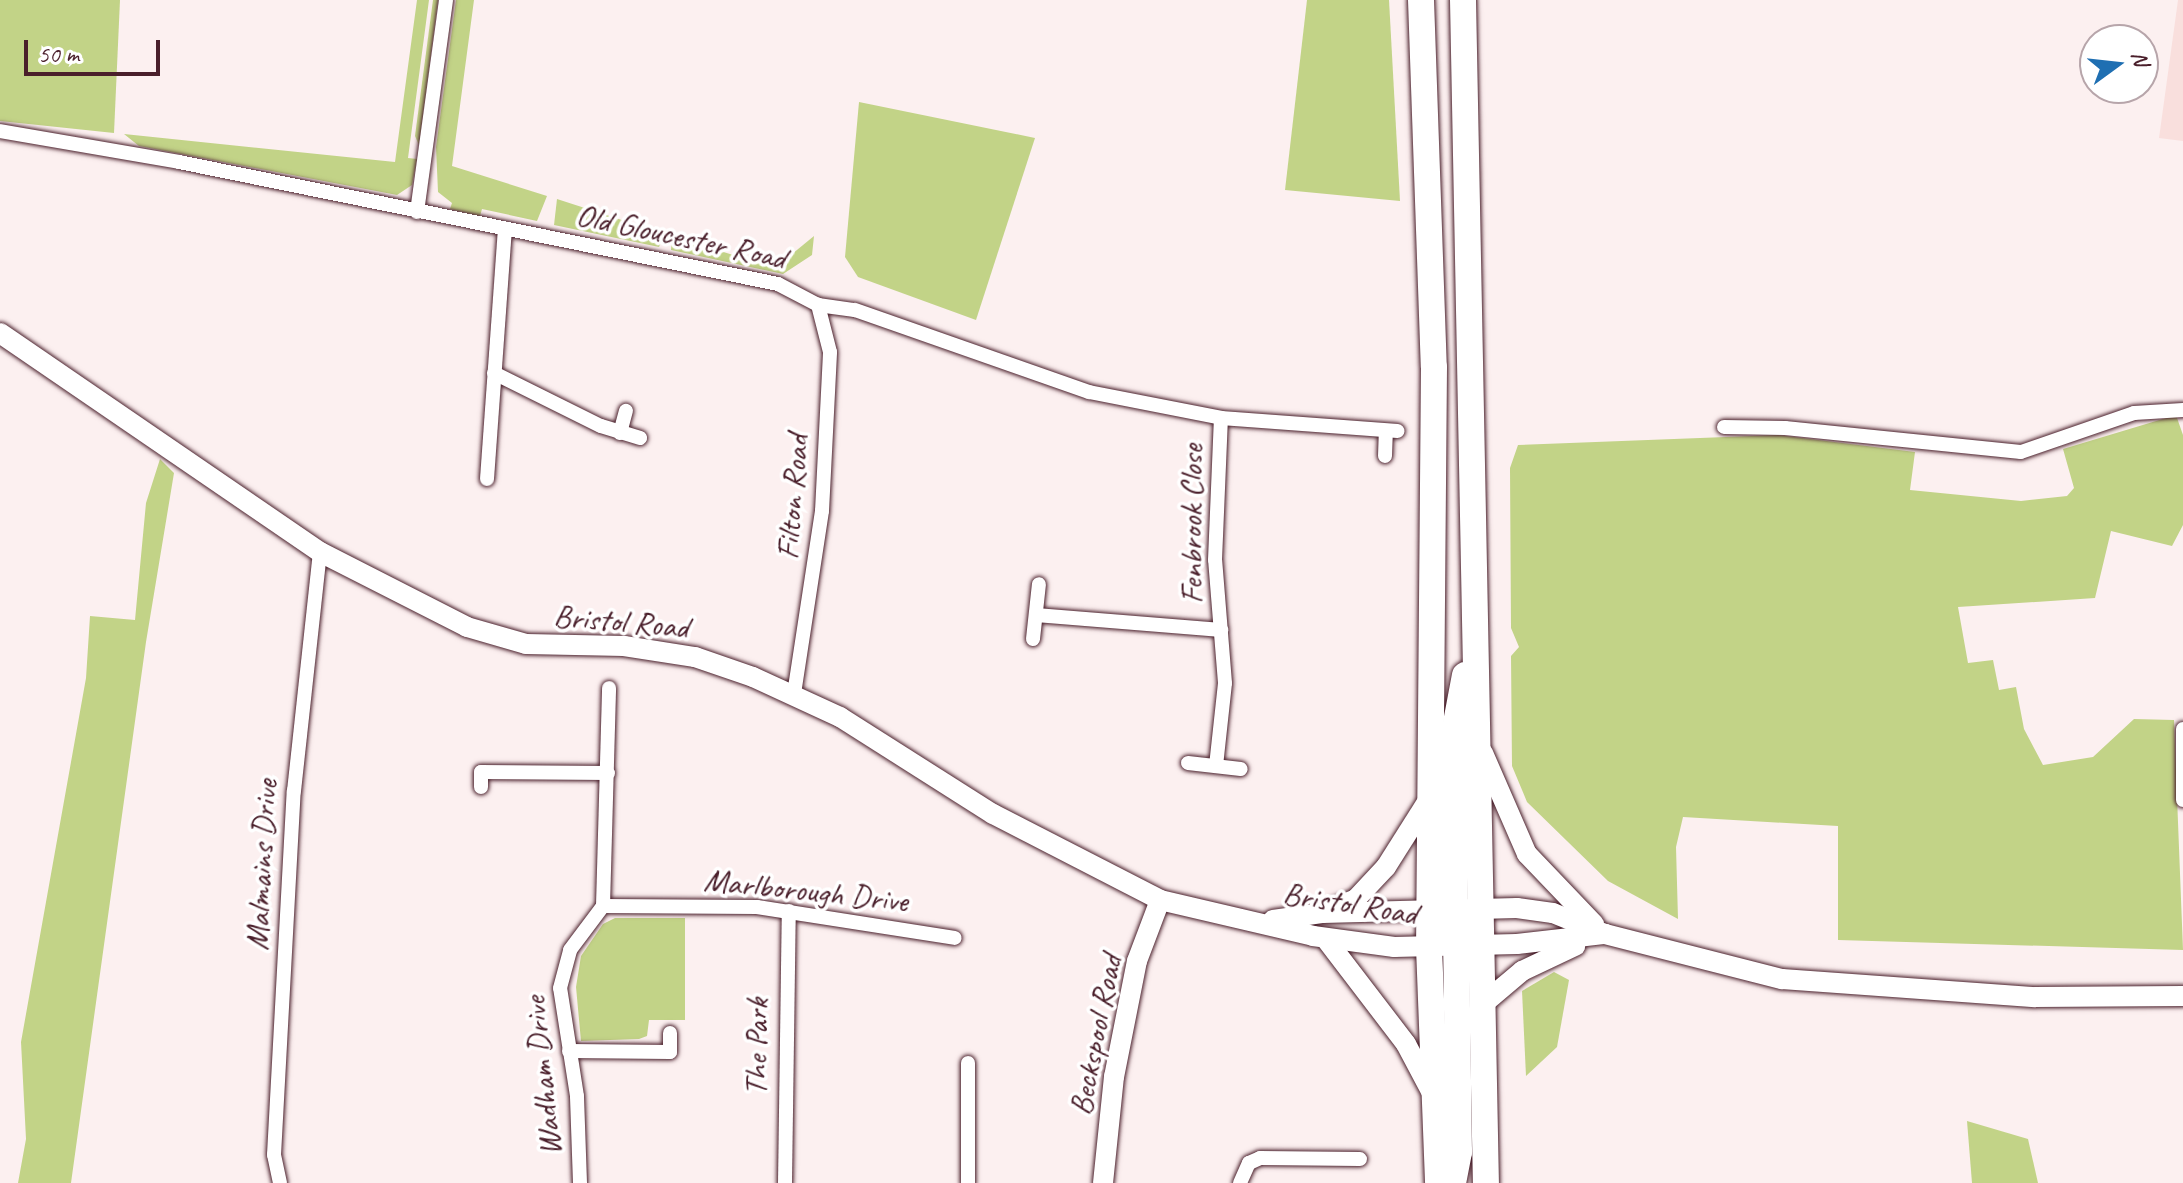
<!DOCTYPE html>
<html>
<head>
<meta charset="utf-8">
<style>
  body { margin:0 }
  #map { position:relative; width:2183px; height:1183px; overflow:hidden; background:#fcf0f0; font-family:Caveat,sans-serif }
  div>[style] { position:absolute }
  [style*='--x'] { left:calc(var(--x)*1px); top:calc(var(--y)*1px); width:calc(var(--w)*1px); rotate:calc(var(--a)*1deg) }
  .built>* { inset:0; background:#f9dfdd }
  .green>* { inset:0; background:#c2d387 }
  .roads { filter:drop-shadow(0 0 2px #4a1f2b) drop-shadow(0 0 2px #4a1f2b) }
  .street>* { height:14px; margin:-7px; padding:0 7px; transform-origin:7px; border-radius:7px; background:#fff }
  .secondary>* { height:20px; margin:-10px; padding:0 10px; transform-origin:10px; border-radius:10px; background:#fff }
  .highway>* { height:26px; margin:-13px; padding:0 13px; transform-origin:13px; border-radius:13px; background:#fff }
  span { translate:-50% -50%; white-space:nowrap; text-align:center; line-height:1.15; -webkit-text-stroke:7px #fff; paint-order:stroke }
  .street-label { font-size:32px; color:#4a1f2b }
  .north { position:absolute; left:2079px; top:24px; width:80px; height:80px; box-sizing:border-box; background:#fff; border:2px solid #b7a5aa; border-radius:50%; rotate:75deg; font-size:22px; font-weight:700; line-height:32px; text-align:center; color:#4a1f2b }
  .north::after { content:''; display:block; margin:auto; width:28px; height:36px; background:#1f6fb2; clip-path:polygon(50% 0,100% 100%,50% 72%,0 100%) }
  .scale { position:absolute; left:24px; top:40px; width:136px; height:36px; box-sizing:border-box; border:4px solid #4a1f2b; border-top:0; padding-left:10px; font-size:24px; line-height:28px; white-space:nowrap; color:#4a1f2b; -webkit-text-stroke:6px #fff; paint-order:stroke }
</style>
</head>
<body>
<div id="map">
  <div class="built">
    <i style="clip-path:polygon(2178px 0,2183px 0,2183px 141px,2159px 138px)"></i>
  </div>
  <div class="green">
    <i style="clip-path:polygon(0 0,120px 0,114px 133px,0 121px)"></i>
    <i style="clip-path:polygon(417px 0,429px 0,408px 158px,417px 159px,412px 185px,397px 195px,139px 146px,124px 134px,395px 162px)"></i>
    <i style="clip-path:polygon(433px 0,438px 0,419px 145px,415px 136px)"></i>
    <i style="clip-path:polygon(456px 0,474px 0,452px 166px,547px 196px,537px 221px,482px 209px,480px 216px,450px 209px,452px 203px,438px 192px,436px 147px)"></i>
    <i style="clip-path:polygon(1307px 0,1389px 0,1400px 201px,1285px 190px)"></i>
    <i style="clip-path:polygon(859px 102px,1035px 138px,976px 320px,858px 277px,845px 257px)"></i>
    <i style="clip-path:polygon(557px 199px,665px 234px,659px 247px,554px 225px)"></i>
    <i style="clip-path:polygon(672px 236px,775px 268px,814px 236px,812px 255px,783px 274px,671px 250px)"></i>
    <i style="clip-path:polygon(2176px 415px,2183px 435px,2183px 525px,2172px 546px,2111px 531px,2095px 598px,1958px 607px,1968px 663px,1993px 660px,1999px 690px,2016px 687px,2024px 729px,2043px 765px,2093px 757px,2134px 719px,2174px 720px,2183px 950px,1838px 940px,1838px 826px,1683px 817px,1676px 847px,1678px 919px,1608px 881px,1527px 802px,1512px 766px,1511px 656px,1519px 647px,1511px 628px,1510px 468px,1518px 445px,1778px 435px,1915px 452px,1910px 490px,2021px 501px,2067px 496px,2074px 488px,2063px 449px)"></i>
    <i style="clip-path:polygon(160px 459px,174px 473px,146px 642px,71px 1183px,18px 1183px,26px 1139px,21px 1042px,86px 678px,90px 616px,135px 620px,146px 503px)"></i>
    <i style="clip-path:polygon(615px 918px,685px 918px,685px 1020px,649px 1020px,647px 1036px,639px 1039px,581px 1041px,576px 987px,581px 956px,603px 924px)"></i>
    <i style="clip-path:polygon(1554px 972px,1569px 980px,1557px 1047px,1526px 1076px,1522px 991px)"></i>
    <i style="clip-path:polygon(1967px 1121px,2028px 1139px,2038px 1183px,1972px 1183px)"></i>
  </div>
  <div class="roads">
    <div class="street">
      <i style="--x:0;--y:131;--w:182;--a:9.8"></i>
      <i style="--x:179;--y:162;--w:611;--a:11.51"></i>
      <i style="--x:778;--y:284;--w:45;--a:27.7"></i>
      <i style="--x:818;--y:305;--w:37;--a:8"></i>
      <i style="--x:855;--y:310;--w:248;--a:19.3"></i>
      <i style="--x:1089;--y:392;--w:135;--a:11.1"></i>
      <i style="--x:1221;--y:418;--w:177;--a:4.2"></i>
      <i style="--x:417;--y:212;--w:214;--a:-82.2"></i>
      <i style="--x:494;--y:373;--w:119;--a:26.4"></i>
      <i style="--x:601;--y:426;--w:41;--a:17.1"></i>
      <i style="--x:1724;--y:427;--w:61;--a:0.9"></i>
      <i style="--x:1785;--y:428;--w:237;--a:5.8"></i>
      <i style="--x:2021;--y:452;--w:120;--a:-19"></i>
      <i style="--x:2134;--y:413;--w:49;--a:-3.5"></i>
      <i style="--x:620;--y:433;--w:23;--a:-75"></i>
      <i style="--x:1385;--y:456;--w:25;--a:-88"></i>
      <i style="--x:487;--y:479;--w:251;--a:-85.9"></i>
      <i style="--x:1036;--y:615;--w:186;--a:4.6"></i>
      <i style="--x:1033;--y:639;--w:55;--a:-83.8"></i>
      <i style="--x:794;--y:694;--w:185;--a:-81.3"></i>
      <i style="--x:822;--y:511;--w:159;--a:-87.1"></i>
      <i style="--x:830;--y:352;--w:49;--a:-104.3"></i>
      <i style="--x:2183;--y:729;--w:71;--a:90"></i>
      <i style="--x:1188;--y:763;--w:53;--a:6.5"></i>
      <i style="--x:1216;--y:766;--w:83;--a:-83.8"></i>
      <i style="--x:1225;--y:683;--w:123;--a:-94.6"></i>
      <i style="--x:1215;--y:560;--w:142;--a:-87.6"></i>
      <i style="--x:481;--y:787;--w:15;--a:-90"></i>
      <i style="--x:481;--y:772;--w:127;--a:0.5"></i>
      <i style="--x:603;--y:906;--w:154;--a:0.4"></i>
      <i style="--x:757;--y:907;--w:200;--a:8.9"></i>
      <i style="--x:569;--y:1051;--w:101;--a:0.6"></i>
      <i style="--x:670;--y:1052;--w:19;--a:-90"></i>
      <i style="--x:280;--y:1183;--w:29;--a:-102"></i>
      <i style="--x:274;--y:1155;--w:365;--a:-86.9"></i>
      <i style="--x:294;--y:791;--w:240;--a:-83.8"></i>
      <i style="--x:580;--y:1183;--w:87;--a:-92"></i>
      <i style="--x:577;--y:1096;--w:109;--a:-98.9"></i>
      <i style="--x:560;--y:988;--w:39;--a:-75"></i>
      <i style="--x:570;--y:950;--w:55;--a:-53.1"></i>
      <i style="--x:603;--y:906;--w:218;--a:-88.4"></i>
      <i style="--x:785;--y:1183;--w:272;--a:-89.2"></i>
      <i style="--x:968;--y:1183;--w:120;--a:-90"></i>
      <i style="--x:1240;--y:1183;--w:22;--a:-66"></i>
      <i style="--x:1249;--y:1163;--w:12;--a:-24"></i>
      <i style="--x:1260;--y:1158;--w:100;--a:0.6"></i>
    </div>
    <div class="secondary">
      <i style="--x:0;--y:333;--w:388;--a:34.4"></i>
      <i style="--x:320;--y:552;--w:165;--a:27"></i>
      <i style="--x:467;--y:627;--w:61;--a:16.1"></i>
      <i style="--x:526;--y:644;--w:98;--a:1.2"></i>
      <i style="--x:624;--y:646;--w:72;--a:8.8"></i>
      <i style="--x:695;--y:657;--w:61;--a:19"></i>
      <i style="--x:753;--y:677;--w:96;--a:24.7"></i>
      <i style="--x:840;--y:717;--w:181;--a:32.4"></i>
      <i style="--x:993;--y:814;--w:188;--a:27.2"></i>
      <i style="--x:1160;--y:900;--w:157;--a:13.2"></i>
      <i style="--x:1313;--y:936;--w:82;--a:7.7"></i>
      <i style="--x:1394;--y:947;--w:123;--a:-1.4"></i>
      <i style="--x:1517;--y:944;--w:89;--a:-6.5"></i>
      <i style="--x:1483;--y:753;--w:110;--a:66.5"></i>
      <i style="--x:1527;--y:854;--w:97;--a:46.3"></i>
      <i style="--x:1322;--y:913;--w:195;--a:-1.5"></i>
      <i style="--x:1517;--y:908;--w:36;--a:8"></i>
      <i style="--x:1553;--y:913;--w:56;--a:22"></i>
      <i style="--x:1605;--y:934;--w:183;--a:14.3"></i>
      <i style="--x:1782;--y:979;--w:254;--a:4.1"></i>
      <i style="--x:2035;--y:997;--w:148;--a:-0.4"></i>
      <i style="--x:1273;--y:920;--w:49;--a:-8.1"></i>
      <i style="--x:1322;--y:913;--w:35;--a:-22"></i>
      <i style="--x:1355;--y:900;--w:45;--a:-46.8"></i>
      <i style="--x:1386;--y:867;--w:80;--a:-57.7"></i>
      <i style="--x:1325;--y:938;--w:133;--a:52.6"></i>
      <i style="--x:1406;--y:1044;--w:58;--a:62.1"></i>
      <i style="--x:1483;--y:1004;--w:51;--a:-40.2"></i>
      <i style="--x:1522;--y:971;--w:59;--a:-25.3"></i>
      <i style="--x:1103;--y:1183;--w:107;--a:-84.1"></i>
      <i style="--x:1114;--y:1077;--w:118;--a:-78.8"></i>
      <i style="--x:1137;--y:961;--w:65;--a:-69.3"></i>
    </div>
    <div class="highway">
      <i style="--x:1421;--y:0;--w:367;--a:88"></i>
      <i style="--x:1434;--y:367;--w:580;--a:90.49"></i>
      <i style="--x:1429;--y:947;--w:236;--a:87.8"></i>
      <i style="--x:1463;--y:0;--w:1183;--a:88.89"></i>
      <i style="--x:1429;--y:947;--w:45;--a:-54.9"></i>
      <i style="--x:1455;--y:910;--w:171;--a:-90.7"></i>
      <i style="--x:1453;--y:739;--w:65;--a:-79.4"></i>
      <i style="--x:1453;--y:1183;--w:32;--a:-79"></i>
      <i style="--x:1459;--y:1152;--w:206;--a:-90.8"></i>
      <i style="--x:1456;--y:946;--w:45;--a:-56"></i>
    </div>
  </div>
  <div class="street-label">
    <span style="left:681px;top:237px;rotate:12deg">Old Gloucester Road</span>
    <span style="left:793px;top:497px;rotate:-85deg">Filton Road</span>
    <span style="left:1192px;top:524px;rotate:-90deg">Fenbrook Close</span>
    <span style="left:621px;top:622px;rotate:5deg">Bristol Road</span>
    <span style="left:262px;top:865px;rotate:-87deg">Malmains Drive</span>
    <span style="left:806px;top:891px;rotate:6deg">Marlborough Drive</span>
    <span style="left:1350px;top:904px;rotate:9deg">Bristol Road</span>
    <span style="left:1096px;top:1035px;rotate:-79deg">Beckspool Road</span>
    <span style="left:757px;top:1047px;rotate:-89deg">The Park</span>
    <span style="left:543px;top:1076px;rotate:-96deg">Wadham Drive</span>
  </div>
  <div class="north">N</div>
  <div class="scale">50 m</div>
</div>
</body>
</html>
